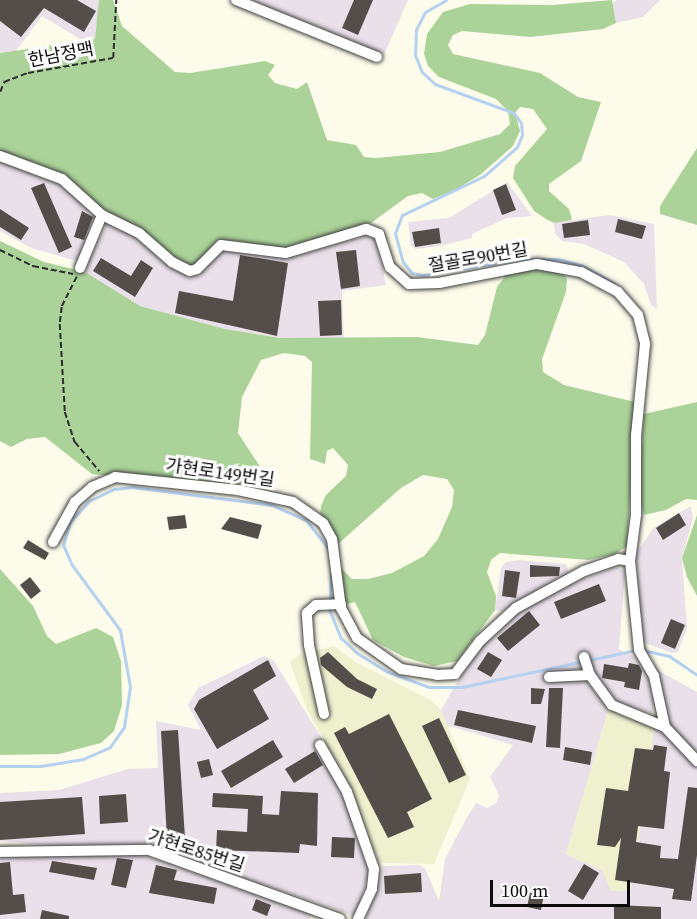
<!DOCTYPE html>
<html>
<head>
<meta charset="utf-8">
<style>
  body { margin:0 }
  #map { position:relative; width:697px; height:919px; overflow:hidden; background:#fdfceb; font-family:"Source Serif 4","Noto Sans KR",serif }
  div>[style] { position:absolute }
  [style*='--x'] { left:calc(var(--x)*1px); top:calc(var(--y)*1px); width:calc(var(--w)*1px); rotate:calc(var(--a)*1deg) }
  .industrial>* { inset:0; background:#e9e0e9 }
  .farmland>* { inset:0; background:#eef0ce }
  .forest>* { inset:0; background:#abd399 }
  .stream>* { height:3px; margin:-1.5px; padding:0 1.5px; transform-origin:1.5px; border-radius:1.5px; background:#b5d1f0 }
  .building>* { inset:0; background:#534e49 }
  .path>* { height:1.5px; margin-top:-0.75px; transform-origin:0; background:repeating-linear-gradient(90deg,#2d2d2d 0 6px,transparent 0 9px) }
  .roads { filter:drop-shadow(0 0 2px #3e3e3e) drop-shadow(0 0 2px #3e3e3e) }
  .minor>* { height:10px; margin:-5px; padding:0 5px; transform-origin:5px; border-radius:5px; background:#fff }
  span { translate:-50% -50%; white-space:nowrap; text-align:center; line-height:1.15; -webkit-text-stroke:6px #fff; paint-order:stroke }
  .street-label { font-size:18px; color:#0b0b0b }
  .scale { position:absolute; left:490px; top:880px; width:140px; height:27px; box-sizing:border-box; border:3px solid #0b0b0b; border-top:0; padding-left:8px; font-size:18px; line-height:21px; white-space:nowrap; color:#0b0b0b; -webkit-text-stroke:4px #fff; paint-order:stroke }
</style>
</head>
<body>
<div id="map">
  <div class="industrial">
    <i style="clip-path:polygon(0 0,99px 0,97px 38px,85px 42px,42px 16px,16px 51px,0 53px)"></i>
    <i style="clip-path:polygon(251px 0,408px 0,384px 55px)"></i>
    <i style="clip-path:polygon(616px 0,660px 0,643px 17px,616px 23px,611px 6px)"></i>
    <i style="clip-path:polygon(0 160px,65px 185px,98px 217px,80px 262px,31px 248px,0 231px)"></i>
    <i style="clip-path:polygon(507px 182px,532px 216px,507px 218px,472px 234px,472px 238px,440px 246px,416px 249px,411px 246px,408px 222px,449px 218px)"></i>
    <i style="clip-path:polygon(609px 215px,654px 224px,657px 309px,651px 305px,644px 284px,624px 262px,584px 244px,562px 241px,555px 233px,554px 223px)"></i>
    <i style="clip-path:polygon(108px 223px,133px 234px,174px 268px,221px 249px,291px 257px,370px 235px,377px 242px,386px 285px,342px 291px,344px 339px,280px 338px,225px 329px,140px 306px,82px 271px)"></i>
    <i style="clip-path:polygon(691px 506px,693px 518px,682px 558px,687px 628px,678px 652px,672px 653px,643px 642px,636px 554px,653px 528px)"></i>
    <i style="clip-path:polygon(519px 560px,566px 564px,569px 574px,502px 611px,495px 610px,501px 568px,506px 562px)"></i>
    <i style="clip-path:polygon(615px 567px,625px 571px,619px 649px,642px 661px,655px 694px,654px 704px,652px 713px,620px 704px,589px 668px,547px 673px,547px 682px,584px 678px,609px 708px,566px 854px,602px 870px,608px 880px,655px 725px,697px 766px,697px 919px,366px 919px,383px 866px,419px 865px,425px 868px,439px 901px,445px 859px,466px 819px,476px 803px,487px 808px,496px 803px,499px 795px,490px 777px,513px 745px,446px 725px,441px 710px,460px 677px,488px 638px,519px 611px,566px 586px)"></i>
    <i style="clip-path:polygon(264px 656px,274px 661px,323px 740px,316px 745px,344px 798px,370px 872px,355px 916px,144px 844px,54px 846px,0 841px,0 793px,59px 790px,128px 769px,158px 768px,156px 721px,201px 730px,188px 705px,198px 688px)"></i>
    <i style="clip-path:polygon(657px 670px,697px 692px,697px 756px,670px 726px)"></i>
    <i style="clip-path:polygon(140px 854px,311px 914px,310px 919px,0 919px,0 856px)"></i>
  </div>
  <div class="farmland">
    <i style="clip-path:polygon(334px 646px,357px 663px,432px 701px,441px 710px,470px 779px,434px 864px,379px 863px,351px 789px,307px 710px,290px 662px,299px 655px)"></i>
    <i style="clip-path:polygon(609px 708px,655px 725px,631px 891px,611px 891px,602px 870px,566px 854px)"></i>
  </div>
  <div class="forest">
    <i style="clip-path:polygon(99px 0,113px 0,122px 26px,175px 72px,190px 73px,265px 61px,275px 65px,268px 75px,275px 83px,297px 89px,307px 82px,327px 140px,356px 145px,364px 157px,376px 158px,440px 152px,500px 134px,510px 124px,508px 111px,496px 99px,439px 77px,428px 66px,424px 54px,427px 34px,443px 12px,470px 4px,552px 5px,612px 0,616px 23px,603px 29px,530px 37px,462px 31px,453px 35px,448px 45px,453px 54px,540px 73px,578px 97px,601px 102px,581px 161px,549px 184px,549px 191px,569px 209px,572px 220px,554px 223px,546px 219px,534px 211px,513px 178px,515px 166px,547px 129px,533px 109px,520px 107px,515px 113px,520px 131px,513px 146px,480px 175px,457px 189px,433px 199px,422px 193px,408px 196px,371px 223px,293px 248px,215px 242px,198px 265px,186px 266px,105px 212px,66px 177px,0 152px,0 53px,95px 39px)"></i>
    <i style="clip-path:polygon(697px 148px,697px 225px,660px 214px,660px 206px)"></i>
    <i style="clip-path:polygon(0 241px,44px 262px,85px 272px,140px 306px,225px 329px,280px 338px,417px 337px,478px 345px,485px 335px,497px 287px,506px 275px,536px 268px,561px 271px,567px 279px,566px 292px,542px 359px,543px 372px,564px 385px,635px 402px,627px 546px,615px 554px,589px 560px,500px 553px,491px 560px,487px 572px,496px 596px,495px 610px,457px 661px,434px 666px,404px 657px,373px 640px,355px 602px,343px 605px,340px 567px,352px 579px,368px 579px,392px 573px,424px 556px,438px 539px,452px 507px,454px 490px,447px 479px,423px 475px,401px 488px,338px 544px,320px 517px,321px 506px,326px 495px,346px 476px,348px 465px,333px 448px,327px 451px,325px 464px,310px 459px,312px 362px,305px 356px,284px 353px,261px 360px,242px 397px,238px 433px,261px 468px,258px 482px,250px 488px,92px 474px,45px 437px,27px 439px,11px 447px,0 441px)"></i>
    <i style="clip-path:polygon(697px 402px,697px 500px,686px 499px,666px 510px,644px 515px,639px 494px,644px 414px)"></i>
    <i style="clip-path:polygon(697px 515px,697px 596px,687px 577px,682px 558px)"></i>
    <i style="clip-path:polygon(0 569px,33px 606px,47px 636px,56px 644px,96px 628px,113px 637px,121px 661px,122px 705px,114px 731px,101px 743px,59px 754px,0 755px)"></i>
  </div>
  <div class="stream">
    <i style="--x:446;--y:0;--w:24;--a:150"></i>
    <i style="--x:425;--y:12;--w:20;--a:117"></i>
    <i style="--x:416;--y:30;--w:25;--a:92"></i>
    <i style="--x:415;--y:55;--w:18;--a:68"></i>
    <i style="--x:422;--y:72;--w:18;--a:43"></i>
    <i style="--x:435;--y:84;--w:84;--a:20.2"></i>
    <i style="--x:514;--y:113;--w:12;--a:55"></i>
    <i style="--x:521;--y:123;--w:12;--a:85"></i>
    <i style="--x:522;--y:135;--w:13;--a:113"></i>
    <i style="--x:517;--y:147;--w:44;--a:138.7"></i>
    <i style="--x:484;--y:176;--w:91;--a:154.6"></i>
    <i style="--x:402;--y:215;--w:19;--a:111"></i>
    <i style="--x:395;--y:233;--w:30;--a:75"></i>
    <i style="--x:403;--y:262;--w:14;--a:51"></i>
    <i style="--x:412;--y:273;--w:11;--a:10"></i>
    <i style="--x:423;--y:275;--w:98;--a:-9.4"></i>
    <i style="--x:520;--y:259;--w:38;--a:0"></i>
    <i style="--x:558;--y:259;--w:24;--a:15"></i>
    <i style="--x:581;--y:265;--w:38;--a:29"></i>
    <i style="--x:330;--y:598;--w:25;--a:-88"></i>
    <i style="--x:329;--y:609;--w:31;--a:68"></i>
    <i style="--x:341;--y:638;--w:22;--a:43"></i>
    <i style="--x:357;--y:653;--w:36;--a:32"></i>
    <i style="--x:388;--y:672;--w:44;--a:20.1"></i>
    <i style="--x:429;--y:687;--w:33;--a:0"></i>
    <i style="--x:462;--y:687;--w:178;--a:-12"></i>
    <i style="--x:643;--y:650;--w:27;--a:13"></i>
    <i style="--x:669;--y:656;--w:34;--a:34"></i>
    <i style="--x:0;--y:766;--w:41;--a:0"></i>
    <i style="--x:41;--y:766;--w:43;--a:-9.5"></i>
    <i style="--x:83;--y:759;--w:30;--a:-24"></i>
    <i style="--x:110;--y:747;--w:24;--a:-55"></i>
    <i style="--x:124;--y:727;--w:40;--a:-81.5"></i>
    <i style="--x:130;--y:687;--w:58;--a:-100"></i>
    <i style="--x:120;--y:630;--w:81;--a:-126.4"></i>
    <i style="--x:72;--y:565;--w:22;--a:-114"></i>
    <i style="--x:63;--y:545;--w:24;--a:-73"></i>
    <i style="--x:70;--y:522;--w:28;--a:-48"></i>
    <i style="--x:89;--y:501;--w:28;--a:-26"></i>
    <i style="--x:114;--y:489;--w:18;--a:-6"></i>
    <i style="--x:132;--y:487;--w:141;--a:7.3"></i>
    <i style="--x:272;--y:505;--w:37;--a:24"></i>
    <i style="--x:306;--y:520;--w:37;--a:52"></i>
  </div>
  <div class="building">
    <i style="clip-path:polygon(0 0,77px 0,96px 11px,84px 32px,44px 8px,21px 37px,0 21px)"></i>
    <i style="clip-path:polygon(354px 0,373px 0,358px 35px,342px 28px)"></i>
    <i style="clip-path:polygon(44px 183px,72px 247px,59px 253px,31px 188px)"></i>
    <i style="clip-path:polygon(506px 184px,516px 210px,502px 215px,493px 190px)"></i>
    <i style="clip-path:polygon(0 209px,29px 228px,21px 240px,0 227px)"></i>
    <i style="clip-path:polygon(82px 211px,93px 217px,84px 240px,74px 237px)"></i>
    <i style="clip-path:polygon(618px 219px,646px 226px,642px 239px,615px 232px)"></i>
    <i style="clip-path:polygon(588px 220px,590px 235px,564px 238px,562px 224px)"></i>
    <i style="clip-path:polygon(439px 228px,441px 243px,415px 247px,412px 232px)"></i>
    <i style="clip-path:polygon(356px 250px,360px 286px,341px 289px,336px 252px)"></i>
    <i style="clip-path:polygon(240px 255px,288px 263px,277px 336px,175px 313px,179px 291px,233px 301px)"></i>
    <i style="clip-path:polygon(101px 258px,131px 276px,141px 260px,153px 268px,135px 297px,93px 271px)"></i>
    <i style="clip-path:polygon(341px 300px,342px 335px,320px 336px,318px 301px)"></i>
    <i style="clip-path:polygon(679px 513px,686px 525px,663px 540px,656px 528px)"></i>
    <i style="clip-path:polygon(185px 515px,187px 528px,169px 530px,167px 517px)"></i>
    <i style="clip-path:polygon(230px 517px,262px 525px,258px 539px,221px 529px)"></i>
    <i style="clip-path:polygon(28px 540px,49px 553px,45px 560px,23px 548px)"></i>
    <i style="clip-path:polygon(530px 565px,560px 567px,559px 576px,530px 577px)"></i>
    <i style="clip-path:polygon(505px 570px,520px 572px,516px 598px,502px 596px)"></i>
    <i style="clip-path:polygon(30px 577px,41px 591px,31px 599px,20px 585px)"></i>
    <i style="clip-path:polygon(599px 584px,606px 601px,561px 619px,554px 602px)"></i>
    <i style="clip-path:polygon(529px 611px,540px 625px,508px 651px,497px 638px)"></i>
    <i style="clip-path:polygon(671px 619px,685px 625px,675px 649px,661px 643px)"></i>
    <i style="clip-path:polygon(328px 652px,357px 679px,377px 689px,372px 699px,347px 687px,321px 665px,320px 658px)"></i>
    <i style="clip-path:polygon(488px 652px,502px 660px,491px 677px,477px 669px)"></i>
    <i style="clip-path:polygon(268px 660px,276px 676px,253px 690px,269px 719px,217px 749px,194px 709px,199px 700px)"></i>
    <i style="clip-path:polygon(629px 663px,639px 665px,642px 671px,639px 690px,624px 687px,625px 682px,602px 678px,604px 664px,628px 668px)"></i>
    <i style="clip-path:polygon(531px 688px,545px 689px,541px 704px,531px 704px)"></i>
    <i style="clip-path:polygon(549px 688px,563px 688px,560px 748px,546px 747px)"></i>
    <i style="clip-path:polygon(458px 710px,536px 726px,532px 743px,454px 725px)"></i>
    <i style="clip-path:polygon(389px 714px,432px 799px,407px 812px,414px 827px,388px 838px,334px 733px,345px 727px,349px 734px)"></i>
    <i style="clip-path:polygon(439px 718px,466px 775px,449px 783px,422px 726px)"></i>
    <i style="clip-path:polygon(178px 730px,185px 838px,167px 839px,161px 731px)"></i>
    <i style="clip-path:polygon(273px 740px,283px 757px,231px 788px,221px 771px)"></i>
    <i style="clip-path:polygon(654px 745px,667px 747px,664px 771px,670px 772px,664px 829px,638px 826px,636px 842px,661px 846px,660px 858px,678px 859px,688px 787px,697px 788px,697px 855px,691px 901px,672px 899px,674px 889px,615px 880px,621px 838px,615px 847px,597px 845px,606px 788px,628px 791px,635px 748px,653px 750px)"></i>
    <i style="clip-path:polygon(565px 747px,592px 752px,590px 765px,563px 760px)"></i>
    <i style="clip-path:polygon(315px 751px,323px 765px,294px 783px,285px 769px)"></i>
    <i style="clip-path:polygon(209px 759px,213px 775px,201px 778px,197px 762px)"></i>
    <i style="clip-path:polygon(281px 791px,318px 793px,317px 846px,300px 844px,299px 853px,216px 850px,217px 830px,247px 832px,248px 809px,212px 807px,213px 793px,263px 796px,262px 814px,279px 815px)"></i>
    <i style="clip-path:polygon(126px 794px,128px 822px,100px 824px,99px 796px)"></i>
    <i style="clip-path:polygon(82px 797px,85px 834px,0 840px,0 802px)"></i>
    <i style="clip-path:polygon(332px 837px,355px 838px,354px 858px,331px 857px)"></i>
    <i style="clip-path:polygon(117px 858px,133px 860px,126px 888px,111px 885px)"></i>
    <i style="clip-path:polygon(52px 861px,97px 868px,94px 880px,49px 872px)"></i>
    <i style="clip-path:polygon(10px 862px,13px 895px,24px 894px,26px 912px,0 915px,0 863px)"></i>
    <i style="clip-path:polygon(584px 864px,599px 873px,583px 900px,568px 891px)"></i>
    <i style="clip-path:polygon(156px 865px,177px 870px,174px 880px,217px 888px,214px 904px,149px 893px)"></i>
    <i style="clip-path:polygon(421px 873px,422px 892px,385px 894px,384px 876px)"></i>
    <i style="clip-path:polygon(530px 893px,544px 895px,541px 910px,527px 907px)"></i>
    <i style="clip-path:polygon(256px 899px,271px 905px,267px 916px,252px 910px)"></i>
    <i style="clip-path:polygon(614px 905px,661px 907px,661px 919px,614px 919px)"></i>
    <i style="clip-path:polygon(42px 910px,69px 916px,69px 919px,40px 919px)"></i>
  </div>
  <div class="path">
    <i style="--x:0;--y:92;--w:11;--a:-68"></i>
    <i style="--x:4;--y:82;--w:26;--a:-21"></i>
    <i style="--x:28;--y:73;--w:86;--a:-10"></i>
    <i style="--x:113;--y:58;--w:58;--a:-87"></i>
    <i style="--x:0;--y:250;--w:37;--a:26"></i>
    <i style="--x:33;--y:266;--w:41;--a:11.3"></i>
    <i style="--x:77;--y:277;--w:34;--a:117"></i>
    <i style="--x:62;--y:307;--w:17;--a:97"></i>
    <i style="--x:60;--y:324;--w:88;--a:86.7"></i>
    <i style="--x:65;--y:412;--w:32;--a:72"></i>
    <i style="--x:75;--y:442;--w:38;--a:50"></i>
  </div>
  <div class="roads">
    <div class="minor">
      <i style="--x:236;--y:0;--w:152;--a:22"></i>
      <i style="--x:0;--y:156;--w:66;--a:20.4"></i>
      <i style="--x:62;--y:179;--w:54;--a:42"></i>
      <i style="--x:102;--y:215;--w:41;--a:25.9"></i>
      <i style="--x:139;--y:233;--w:44;--a:41.3"></i>
      <i style="--x:172;--y:262;--w:20;--a:27"></i>
      <i style="--x:190;--y:271;--w:7;--a:-16"></i>
      <i style="--x:197;--y:269;--w:34;--a:-45"></i>
      <i style="--x:221;--y:245;--w:65;--a:7"></i>
      <i style="--x:286;--y:253;--w:84;--a:-16.7"></i>
      <i style="--x:366;--y:229;--w:14;--a:21"></i>
      <i style="--x:379;--y:234;--w:35;--a:72"></i>
      <i style="--x:390;--y:267;--w:25;--a:42"></i>
      <i style="--x:409;--y:284;--w:30;--a:-2"></i>
      <i style="--x:439;--y:283;--w:100;--a:-11"></i>
      <i style="--x:537;--y:264;--w:45;--a:10.3"></i>
      <i style="--x:581;--y:272;--w:42;--a:28.4"></i>
      <i style="--x:618;--y:292;--w:30;--a:49"></i>
      <i style="--x:638;--y:315;--w:30;--a:76"></i>
      <i style="--x:645;--y:344;--w:91;--a:95.6"></i>
      <i style="--x:636;--y:435;--w:80;--a:90"></i>
      <i style="--x:636;--y:515;--w:46;--a:97.4"></i>
      <i style="--x:80;--y:268;--w:57;--a:-67.5"></i>
      <i style="--x:53;--y:542;--w:46;--a:-61.2"></i>
      <i style="--x:75;--y:502;--w:23;--a:-41"></i>
      <i style="--x:92;--y:487;--w:25;--a:-23"></i>
      <i style="--x:115;--y:477;--w:124;--a:6"></i>
      <i style="--x:238;--y:490;--w:56;--a:12.3"></i>
      <i style="--x:293;--y:502;--w:37;--a:35"></i>
      <i style="--x:323;--y:523;--w:18;--a:61"></i>
      <i style="--x:332;--y:539;--w:70;--a:82.6"></i>
      <i style="--x:341;--y:608;--w:34;--a:62"></i>
      <i style="--x:357;--y:638;--w:54;--a:35.2"></i>
      <i style="--x:401;--y:669;--w:36;--a:9"></i>
      <i style="--x:437;--y:675;--w:18;--a:-3"></i>
      <i style="--x:455;--y:674;--w:41;--a:-52.9"></i>
      <i style="--x:480;--y:641;--w:49;--a:-42.5"></i>
      <i style="--x:516;--y:608;--w:77;--a:-28.6"></i>
      <i style="--x:584;--y:571;--w:36;--a:-19"></i>
      <i style="--x:618;--y:559;--w:12;--a:9"></i>
      <i style="--x:630;--y:561;--w:89;--a:84.2"></i>
      <i style="--x:639;--y:650;--w:30;--a:60"></i>
      <i style="--x:654;--y:676;--w:52;--a:77.8"></i>
      <i style="--x:665;--y:727;--w:47;--a:46.7"></i>
      <i style="--x:584;--y:657;--w:19;--a:72"></i>
      <i style="--x:549;--y:677;--w:41;--a:-2.8"></i>
      <i style="--x:590;--y:675;--w:37;--a:54"></i>
      <i style="--x:612;--y:705;--w:57;--a:22.5"></i>
      <i style="--x:324;--y:714;--w:71;--a:-102.3"></i>
      <i style="--x:309;--y:645;--w:32;--a:-94"></i>
      <i style="--x:307;--y:613;--w:12;--a:-42"></i>
      <i style="--x:316;--y:605;--w:25;--a:-2"></i>
      <i style="--x:320;--y:745;--w:54;--a:60.1"></i>
      <i style="--x:347;--y:792;--w:82;--a:70.7"></i>
      <i style="--x:374;--y:869;--w:20;--a:96"></i>
      <i style="--x:372;--y:889;--w:33;--a:115"></i>
      <i style="--x:0;--y:852;--w:149;--a:-0.8"></i>
      <i style="--x:149;--y:850;--w:203;--a:19.9"></i>
    </div>
  </div>
  <div class="street-label">
    <span style="left:61px;top:55px;rotate:-11deg">한남정맥</span>
    <span style="left:478px;top:258px;rotate:-10deg">절골로90번길</span>
    <span style="left:220px;top:473px;rotate:8deg">가현로149번길</span>
    <span style="left:196px;top:851px;rotate:18deg">가현로85번길</span>
  </div>
  <div class="scale">100 m</div>
</div>
</body>
</html>
